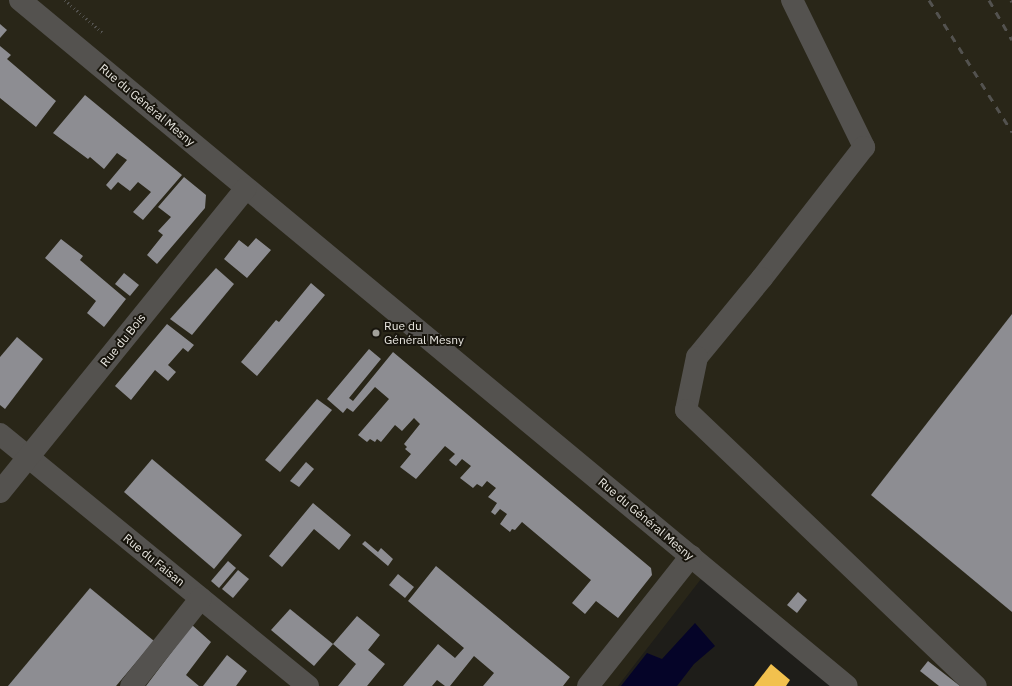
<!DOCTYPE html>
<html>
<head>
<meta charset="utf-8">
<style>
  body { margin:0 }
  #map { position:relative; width:1012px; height:686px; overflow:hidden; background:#1e1d19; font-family:"IBM Plex Sans",sans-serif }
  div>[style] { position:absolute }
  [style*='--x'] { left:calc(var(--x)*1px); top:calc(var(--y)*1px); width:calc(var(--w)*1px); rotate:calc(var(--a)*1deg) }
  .built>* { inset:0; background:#292618 }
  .water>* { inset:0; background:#050428 }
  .homes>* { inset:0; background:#f2c14e }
  .industry>* { inset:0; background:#8d8d92 }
  .path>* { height:2.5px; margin-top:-1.25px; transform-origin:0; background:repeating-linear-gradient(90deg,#545350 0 1px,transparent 0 4px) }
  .minor>* { height:22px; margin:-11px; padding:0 11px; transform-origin:11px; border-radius:11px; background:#54524f }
  .rail>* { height:3px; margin-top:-1.5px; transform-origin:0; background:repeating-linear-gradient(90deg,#53524f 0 7px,transparent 0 14px) }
  .dots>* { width:11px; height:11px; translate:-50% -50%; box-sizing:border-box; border:2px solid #18150d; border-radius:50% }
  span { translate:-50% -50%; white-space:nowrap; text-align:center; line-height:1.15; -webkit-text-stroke:4px #18150d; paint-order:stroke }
  .street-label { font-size:12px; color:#e8e6e0 }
  .poi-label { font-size:12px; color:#e8e6e0 }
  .left { translate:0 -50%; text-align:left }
</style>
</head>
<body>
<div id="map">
  <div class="built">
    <i style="clip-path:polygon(0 0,1012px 0,1012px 686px,847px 686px,708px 570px,618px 686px,0 686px)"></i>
  </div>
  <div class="water">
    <i style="clip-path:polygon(695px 623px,715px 646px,694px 664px,677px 686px,621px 686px,647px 653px,662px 659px)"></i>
  </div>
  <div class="homes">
    <i style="clip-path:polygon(771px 664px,790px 680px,786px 686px,754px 686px)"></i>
  </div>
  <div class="industry">
    <i style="clip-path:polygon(0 24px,7px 30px,0 38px)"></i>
    <i style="clip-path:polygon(0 46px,11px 55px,7px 59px,56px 101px,36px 127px,0 98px)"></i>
    <i style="clip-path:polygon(85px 95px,182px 175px,143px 220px,133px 212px,151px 192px,138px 182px,130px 191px,118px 182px,111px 190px,106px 185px,127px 160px,117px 153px,104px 169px,90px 157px,88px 159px,53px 133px)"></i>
    <i style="clip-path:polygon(184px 177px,206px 195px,205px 208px,157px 264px,147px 255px,163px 235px,158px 231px,171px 217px,158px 207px)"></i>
    <i style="clip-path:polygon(256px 238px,271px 250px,247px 278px,224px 259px,239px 240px,248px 247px)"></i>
    <i style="clip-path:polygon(61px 239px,83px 256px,80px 260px,126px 299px,104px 327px,87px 313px,96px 301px,45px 258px)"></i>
    <i style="clip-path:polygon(216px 268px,234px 284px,192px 335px,170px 319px)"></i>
    <i style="clip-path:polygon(124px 273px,139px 285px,130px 296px,115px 284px)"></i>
    <i style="clip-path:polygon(311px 283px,325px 295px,257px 376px,241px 362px,276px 320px,279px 322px)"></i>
    <i style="clip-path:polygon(1012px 314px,1012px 612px,871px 495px)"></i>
    <i style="clip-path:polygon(167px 324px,194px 345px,188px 352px,183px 348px,168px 365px,176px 372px,168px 381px,155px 370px,131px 400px,115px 386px)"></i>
    <i style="clip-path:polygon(17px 337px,43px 359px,5px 409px,0 405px,0 357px)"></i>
    <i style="clip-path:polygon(369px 349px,381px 359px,349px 398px,353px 401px,393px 352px,651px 568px,652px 575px,618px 618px,596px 601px,585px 614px,572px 603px,591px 580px,522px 522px,515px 530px,512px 529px,510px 532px,500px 524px,507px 514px,500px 509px,495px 515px,491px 512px,497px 503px,488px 497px,496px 488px,487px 481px,482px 487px,477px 484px,473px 488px,460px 478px,471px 466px,462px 459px,456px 466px,452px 463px,449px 460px,455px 454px,445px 446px,416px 479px,400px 467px,411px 454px,405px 449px,407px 447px,404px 444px,420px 424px,414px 418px,402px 431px,395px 425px,381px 442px,377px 439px,375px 442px,370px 439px,367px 442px,358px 435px,389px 399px,375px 387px,353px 412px,347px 408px,343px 413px,327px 399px)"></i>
    <i style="clip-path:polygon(317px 399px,332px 410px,280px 472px,265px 460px)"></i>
    <i style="clip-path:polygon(152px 459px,242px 535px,214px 569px,124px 492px)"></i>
    <i style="clip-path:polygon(306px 462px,314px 469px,299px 487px,290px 481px)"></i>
    <i style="clip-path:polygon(313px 503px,351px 535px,339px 550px,314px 529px,282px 567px,269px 556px)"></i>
    <i style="clip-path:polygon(365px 541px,378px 552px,381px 548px,393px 559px,388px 566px,362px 544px)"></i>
    <i style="clip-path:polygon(228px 561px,236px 568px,219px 588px,211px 581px)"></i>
    <i style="clip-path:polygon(436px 566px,570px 677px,563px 686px,483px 686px,494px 673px,474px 656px,450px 686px,445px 686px,437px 680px,432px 686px,403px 686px,438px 644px,455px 658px,464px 648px,408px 601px)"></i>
    <i style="clip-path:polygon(238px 570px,249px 579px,233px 598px,222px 589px)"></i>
    <i style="clip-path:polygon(398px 574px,414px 587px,405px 598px,389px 585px)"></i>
    <i style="clip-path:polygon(90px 588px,154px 641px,116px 686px,8px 686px)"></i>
    <i style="clip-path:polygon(798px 592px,807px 600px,797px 613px,787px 605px)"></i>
    <i style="clip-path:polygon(290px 609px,333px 644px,314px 666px,271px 630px)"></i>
    <i style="clip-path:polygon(357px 616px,380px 635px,368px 650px,385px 664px,367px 686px,338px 686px,356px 664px,333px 644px)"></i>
    <i style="clip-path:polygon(192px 625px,211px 642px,186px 675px,199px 686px,146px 686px)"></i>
    <i style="clip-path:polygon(227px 655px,247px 671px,236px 686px,203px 686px)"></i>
    <i style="clip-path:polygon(928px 661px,960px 686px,939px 686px,920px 671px)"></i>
  </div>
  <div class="path">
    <i style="--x:65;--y:0;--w:50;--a:41"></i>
  </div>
  <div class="minor">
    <i style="--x:20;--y:0;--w:1074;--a:39.68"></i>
    <i style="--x:792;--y:0;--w:164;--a:63.9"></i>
    <i style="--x:864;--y:147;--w:166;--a:127.9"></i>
    <i style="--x:762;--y:278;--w:102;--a:129.4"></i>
    <i style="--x:697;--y:357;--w:54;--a:101.7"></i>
    <i style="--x:686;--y:410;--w:400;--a:43.6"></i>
    <i style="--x:0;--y:434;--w:398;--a:39.3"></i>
    <i style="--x:0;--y:492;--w:391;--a:-51"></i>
    <i style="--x:131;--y:686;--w:112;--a:-51.5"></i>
    <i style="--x:588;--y:686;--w:166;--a:-51.6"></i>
  </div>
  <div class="rail">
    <i style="--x:929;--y:0;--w:156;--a:57.8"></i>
    <i style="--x:989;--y:0;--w:46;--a:60.1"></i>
    <i style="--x:1011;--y:0;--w:2;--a:63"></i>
  </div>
  <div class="dots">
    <i style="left:376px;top:333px;background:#a1a09a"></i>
  </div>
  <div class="street-label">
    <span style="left:147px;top:105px;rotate:40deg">Rue du Général Mesny</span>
    <span style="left:123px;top:340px;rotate:-51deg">Rue du Bois</span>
    <span style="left:646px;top:519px;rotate:40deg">Rue du Général Mesny</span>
    <span style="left:154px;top:560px;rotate:39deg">Rue du Faisan</span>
  </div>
  <div class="poi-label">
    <span class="left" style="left:384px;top:333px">Rue du<br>Général Mesny</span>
  </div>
</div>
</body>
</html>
